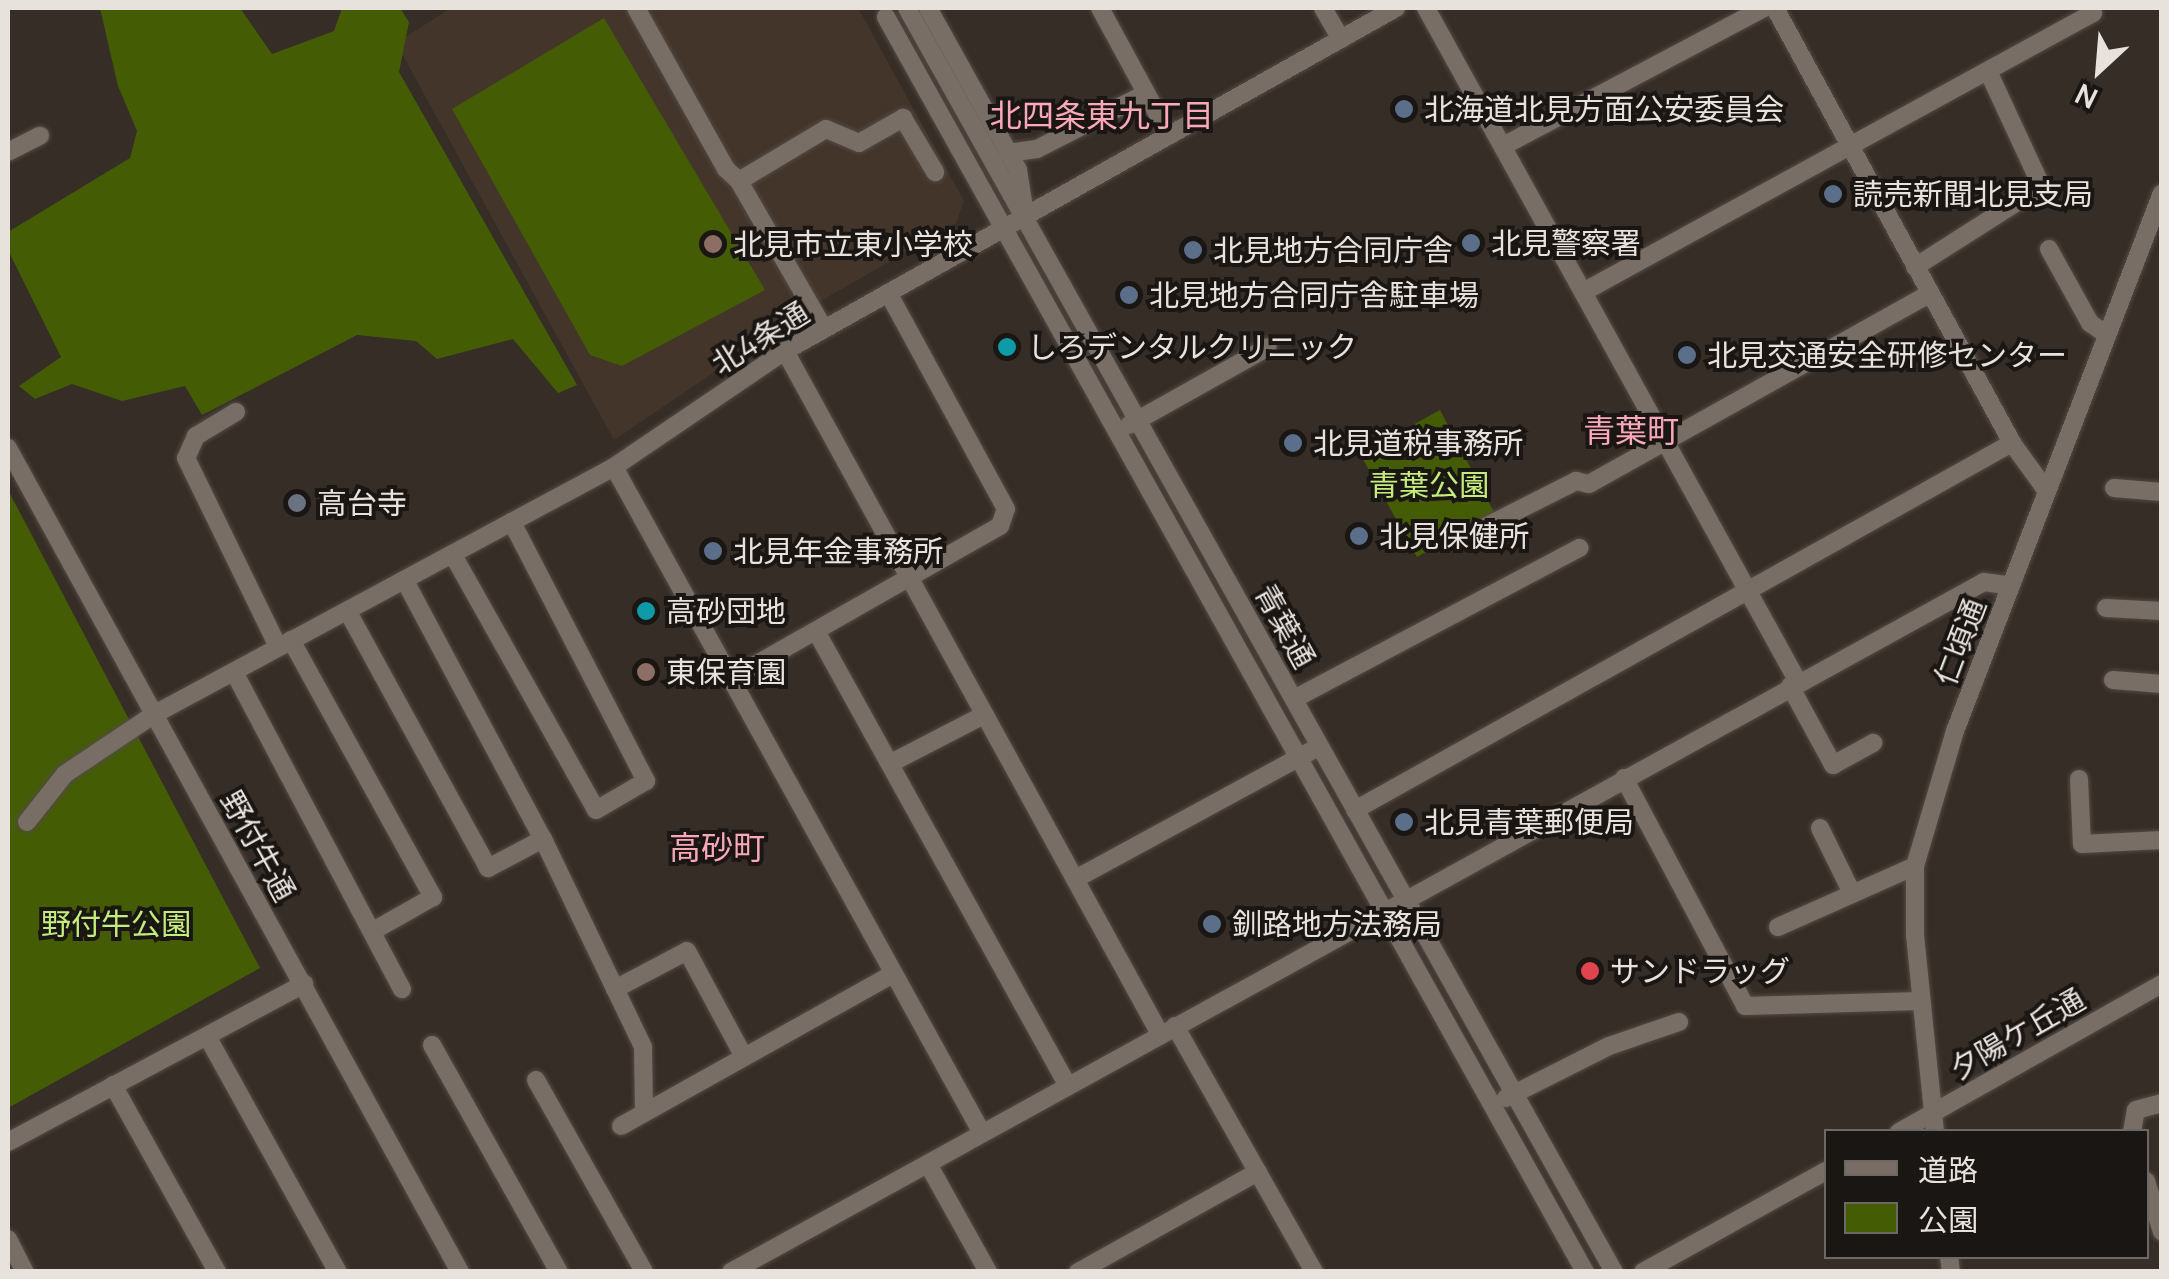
<!DOCTYPE html>
<html>
<head>
<meta charset="utf-8">
<style>
  body { margin:0 }
  #map { position:relative; width:2169px; height:1279px; overflow:hidden; background:#362d26; font-family:Manrope,"Noto Sans JP",sans-serif }
  div>[style] { position:absolute }
  [style*='--x'] { left:calc(var(--x)*1px); top:calc(var(--y)*1px); width:calc(var(--w)*1px); rotate:calc(var(--a)*1deg) }
  .built>* { inset:0; background:#43352a }
  .green>* { inset:0; background:#445d05 }
  .roads { filter:drop-shadow(0 0 2px #534a45) drop-shadow(0 0 2px #534a45) }
  .minor>* { height:18px; margin:-9px; padding:0 9px; transform-origin:9px; border-radius:9px; background:#796e66 }
  .dots>* { width:28px; height:28px; translate:-50% -50%; box-sizing:border-box; border:5px solid #1a1613; border-radius:50% }
  span { translate:-50% -50%; white-space:nowrap; text-align:center; line-height:1.15; -webkit-text-stroke:8px #1a1613; paint-order:stroke }
  .poi-label { font-size:30px; color:#e8e2dd }
  .left { translate:0 -50%; text-align:left }
  .street-label { font-size:30px; color:#e8e2dd }
  .park-label { font-size:30px; color:#c3ec7c }
  .neighbourhood-label { font-size:32px; color:#fca8b9 }
  .frame { position:absolute; inset:0; border:10px solid #e8e2dd; pointer-events:none }
  .legend { position:absolute; left:1824px; top:1129px; width:325px; height:130px; box-sizing:border-box; background:#1a1613; border:2px solid #6c6864; margin:0; padding:12px 18px; list-style:none; font-size:30px; color:#e8e2dd }
  .legend li { display:flex; align-items:center; gap:20px; height:50px }
  .legend b { width:50px; border:2px solid #6c6864 }
  .north { position:absolute; left:2049px; top:20px; width:100px; height:100px; -webkit-text-stroke:8px #1a1613; paint-order:stroke; rotate:206deg; font-size:28px; font-weight:700; line-height:40px; text-align:center; color:#e8e2dd }
  .north::after { content:''; display:block; margin:auto; width:35px; height:45px; background:#e8e2dd; clip-path:polygon(50% 0,100% 100%,50% 72%,0 100%) }
</style>
</head>
<body>
<div id="map">
  <div class="built">
    <i style="clip-path:polygon(451px 8px,858px 8px,964px 201px,956px 223px,809px 308px,614px 440px,396px 43px)"></i>
  </div>
  <div class="green">
    <i style="clip-path:polygon(100px 8px,240px 8px,272px 54px,334px 31px,342px 8px,400px 8px,409px 22px,399px 72px,577px 385px,558px 393px,513px 339px,437px 359px,416px 341px,357px 335px,202px 415px,185px 386px,122px 401px,72px 384px,35px 399px,19px 386px,61px 357px,8px 250px,8px 232px,130px 158px,137px 131px,118px 86px)"></i>
    <i style="clip-path:polygon(604px 18px,765px 290px,622px 366px,590px 355px,452px 109px)"></i>
    <i style="clip-path:polygon(1440px 410px,1495px 514px,1417px 557px,1360px 454px)"></i>
    <i style="clip-path:polygon(8px 490px,260px 968px,8px 1108px)"></i>
  </div>
  <div class="roads">
    <div class="minor">
      <i style="--x:636;--y:8;--w:184;--a:60.8"></i>
      <i style="--x:726;--y:169;--w:18;--a:43"></i>
      <i style="--x:907;--y:8;--w:1448;--a:60.78"></i>
      <i style="--x:928;--y:8;--w:185;--a:60.9"></i>
      <i style="--x:1018;--y:170;--w:38;--a:81"></i>
      <i style="--x:1100;--y:8;--w:145;--a:61.5"></i>
      <i style="--x:1323;--y:8;--w:36;--a:60"></i>
      <i style="--x:1426;--y:8;--w:770;--a:61.1"></i>
      <i style="--x:1775;--y:8;--w:495;--a:61.4"></i>
      <i style="--x:2012;--y:443;--w:58;--a:54.1"></i>
      <i style="--x:886;--y:17;--w:1437;--a:60.88"></i>
      <i style="--x:1505;--y:145;--w:293;--a:-27.9"></i>
      <i style="--x:8;--y:152;--w:36;--a:-27"></i>
      <i style="--x:1008;--y:153;--w:29;--a:-8"></i>
      <i style="--x:1037;--y:149;--w:121;--a:-27"></i>
      <i style="--x:2049;--y:249;--w:85;--a:61"></i>
      <i style="--x:2090;--y:323;--w:19;--a:35"></i>
      <i style="--x:1915;--y:267;--w:138;--a:-32.5"></i>
      <i style="--x:2031;--y:193;--w:14;--a:-56"></i>
      <i style="--x:2039;--y:181;--w:121;--a:-114.9"></i>
      <i style="--x:1585;--y:291;--w:579;--a:-28.69"></i>
      <i style="--x:2093;--y:13;--w:6;--a:-121"></i>
      <i style="--x:824;--y:329;--w:171;--a:-119.9"></i>
      <i style="--x:739;--y:181;--w:101;--a:-30.9"></i>
      <i style="--x:826;--y:129;--w:36;--a:23"></i>
      <i style="--x:859;--y:143;--w:51;--a:-29.6"></i>
      <i style="--x:903;--y:118;--w:63;--a:59.3"></i>
      <i style="--x:785;--y:351;--w:779;--a:61.23"></i>
      <i style="--x:236;--y:412;--w:47;--a:149"></i>
      <i style="--x:196;--y:436;--w:24;--a:114"></i>
      <i style="--x:186;--y:458;--w:210;--a:64"></i>
      <i style="--x:1129;--y:425;--w:159;--a:-29.3"></i>
      <i style="--x:8;--y:448;--w:940;--a:61.25"></i>
      <i style="--x:614;--y:467;--w:761;--a:61.08"></i>
      <i style="--x:2114;--y:488;--w:48;--a:4.8"></i>
      <i style="--x:1479;--y:530;--w:109;--a:-26.8"></i>
      <i style="--x:1576;--y:481;--w:13;--a:13"></i>
      <i style="--x:1589;--y:484;--w:389;--a:-29.2"></i>
      <i style="--x:453;--y:555;--w:292;--a:60.7"></i>
      <i style="--x:596;--y:810;--w:58;--a:-30.1"></i>
      <i style="--x:646;--y:781;--w:292;--a:-117.4"></i>
      <i style="--x:405;--y:581;--w:293;--a:61.9"></i>
      <i style="--x:543;--y:839;--w:231;--a:64.3"></i>
      <i style="--x:643;--y:1047;--w:65;--a:89.1"></i>
      <i style="--x:2106;--y:608;--w:56;--a:3.1"></i>
      <i style="--x:348;--y:612;--w:292;--a:61.3"></i>
      <i style="--x:488;--y:868;--w:62;--a:-27.8"></i>
      <i style="--x:816;--y:631;--w:520;--a:61.02"></i>
      <i style="--x:291;--y:640;--w:294;--a:61.1"></i>
      <i style="--x:433;--y:897;--w:69;--a:150.5"></i>
      <i style="--x:234;--y:672;--w:359;--a:62.1"></i>
      <i style="--x:734;--y:677;--w:306;--a:-29.6"></i>
      <i style="--x:1000;--y:526;--w:18;--a:-71"></i>
      <i style="--x:1006;--y:509;--w:246;--a:-118.6"></i>
      <i style="--x:2113;--y:680;--w:49;--a:4.7"></i>
      <i style="--x:1790;--y:686;--w:90;--a:61.4"></i>
      <i style="--x:1833;--y:765;--w:46;--a:-28.8"></i>
      <i style="--x:1294;--y:699;--w:323;--a:-27.9"></i>
      <i style="--x:891;--y:763;--w:105;--a:-27.3"></i>
      <i style="--x:1624;--y:778;--w:258;--a:62"></i>
      <i style="--x:1745;--y:1006;--w:176;--a:-1.6"></i>
      <i style="--x:2079;--y:779;--w:65;--a:87.4"></i>
      <i style="--x:2082;--y:844;--w:80;--a:-2.9"></i>
      <i style="--x:1355;--y:810;--w:753;--a:-29.19"></i>
      <i style="--x:27;--y:822;--w:61;--a:-51.6"></i>
      <i style="--x:65;--y:774;--w:106;--a:-33.8"></i>
      <i style="--x:153;--y:715;--w:523;--a:-28.28"></i>
      <i style="--x:614;--y:467;--w:207;--a:-34.2"></i>
      <i style="--x:785;--y:351;--w:701;--a:-29.31"></i>
      <i style="--x:1820;--y:828;--w:70;--a:63.8"></i>
      <i style="--x:1077;--y:878;--w:266;--a:-28.5"></i>
      <i style="--x:1778;--y:927;--w:150;--a:-24"></i>
      <i style="--x:615;--y:989;--w:81;--a:-27.8"></i>
      <i style="--x:687;--y:951;--w:118;--a:61.7"></i>
      <i style="--x:1175;--y:1026;--w:283;--a:60.5"></i>
      <i style="--x:207;--y:1036;--w:270;--a:61"></i>
      <i style="--x:432;--y:1045;--w:260;--a:60.8"></i>
      <i style="--x:536;--y:1080;--w:220;--a:60.6"></i>
      <i style="--x:113;--y:1085;--w:214;--a:60.9"></i>
      <i style="--x:1506;--y:1098;--w:115;--a:-26.8"></i>
      <i style="--x:1609;--y:1046;--w:74;--a:-18.9"></i>
      <i style="--x:621;--y:1126;--w:312;--a:-29.2"></i>
      <i style="--x:1899;--y:1132;--w:302;--a:-29.4"></i>
      <i style="--x:1935;--y:1132;--w:198;--a:-95.8"></i>
      <i style="--x:1915;--y:935;--w:69;--a:-90"></i>
      <i style="--x:1915;--y:866;--w:141;--a:-73.5"></i>
      <i style="--x:1955;--y:731;--w:576;--a:-68.96"></i>
      <i style="--x:2132;--y:1132;--w:22;--a:-80"></i>
      <i style="--x:2136;--y:1110;--w:27;--a:-15"></i>
      <i style="--x:8;--y:1142;--w:336;--a:-28.1"></i>
      <i style="--x:928;--y:1164;--w:124;--a:60.9"></i>
      <i style="--x:2146;--y:1181;--w:53;--a:72.6"></i>
      <i style="--x:8;--y:1239;--w:37;--a:63"></i>
      <i style="--x:1949;--y:1256;--w:16;--a:83"></i>
      <i style="--x:731;--y:1272;--w:1430;--a:-28.84"></i>
      <i style="--x:1984;--y:582;--w:27;--a:8"></i>
      <i style="--x:1078;--y:1272;--w:206;--a:-29.1"></i>
      <i style="--x:1643;--y:1272;--w:209;--a:-28.9"></i>
    </div>
  </div>
  <div class="dots">
    <i style="left:1404px;top:109px;background:#5c6f8a"></i>
    <i style="left:1833px;top:194px;background:#5c6f8a"></i>
    <i style="left:1471px;top:243px;background:#5c6f8a"></i>
    <i style="left:713px;top:244px;background:#8d6e63"></i>
    <i style="left:1193px;top:250px;background:#5c6f8a"></i>
    <i style="left:1129px;top:295px;background:#5c6f8a"></i>
    <i style="left:1007px;top:347px;background:#0f9aa8"></i>
    <i style="left:1687px;top:355px;background:#5c6f8a"></i>
    <i style="left:1293px;top:443px;background:#5c6f8a"></i>
    <i style="left:297px;top:503px;background:#6b7280"></i>
    <i style="left:1359px;top:536px;background:#5c6f8a"></i>
    <i style="left:713px;top:551px;background:#5c6f8a"></i>
    <i style="left:646px;top:611px;background:#0f9aa8"></i>
    <i style="left:646px;top:672px;background:#8d6e63"></i>
    <i style="left:1404px;top:822px;background:#5c6f8a"></i>
    <i style="left:1212px;top:924px;background:#5c6f8a"></i>
    <i style="left:1590px;top:971px;background:#e0444e"></i>
  </div>
  <div class="poi-label">
    <span class="left" style="left:1424px;top:109px">北海道北見方面公安委員会</span>
    <span class="left" style="left:1853px;top:194px">読売新聞北見支局</span>
    <span class="left" style="left:1491px;top:243px">北見警察署</span>
    <span class="left" style="left:733px;top:244px">北見市立東小学校</span>
    <span class="left" style="left:1213px;top:250px">北見地方合同庁舎</span>
    <span class="left" style="left:1149px;top:295px">北見地方合同庁舎駐車場</span>
    <span class="left" style="left:1027px;top:347px">しろデンタルクリニック</span>
    <span class="left" style="left:1707px;top:355px">北見交通安全研修センター</span>
    <span class="left" style="left:1313px;top:443px">北見道税事務所</span>
    <span class="left" style="left:317px;top:503px">高台寺</span>
    <span class="left" style="left:1379px;top:536px">北見保健所</span>
    <span class="left" style="left:733px;top:551px">北見年金事務所</span>
    <span class="left" style="left:666px;top:611px">高砂団地</span>
    <span class="left" style="left:666px;top:672px">東保育園</span>
    <span class="left" style="left:1424px;top:822px">北見青葉郵便局</span>
    <span class="left" style="left:1232px;top:924px">釧路地方法務局</span>
    <span class="left" style="left:1610px;top:971px">サンドラッグ</span>
  </div>
  <div class="street-label">
    <span style="left:760px;top:338px;rotate:-32deg">北4条通</span>
    <span style="left:1285px;top:626px;rotate:61deg">青葉通</span>
    <span style="left:1960px;top:642px;rotate:-69deg">仁頃通</span>
    <span style="left:258px;top:846px;rotate:61deg">野付牛通</span>
    <span style="left:2017px;top:1034px;rotate:-30deg">夕陽ケ丘通</span>
  </div>
  <div class="park-label">
    <span style="left:1429px;top:485px">青葉公園</span>
    <span style="left:116px;top:924px">野付牛公園</span>
  </div>
  <div class="neighbourhood-label">
    <span style="left:1102px;top:115px">北四条東九丁目</span>
    <span style="left:1631px;top:430px">青葉町</span>
    <span style="left:717px;top:847px">高砂町</span>
  </div>
  <div class="frame"></div>
  <ul class="legend">
  <li><b style="height:12px;background:#796e66"></b>道路</li>
  <li><b style="height:28px;background:#445d05"></b>公園</li>
  </ul>
  <div class="north">N</div>
</div>
</body>
</html>
